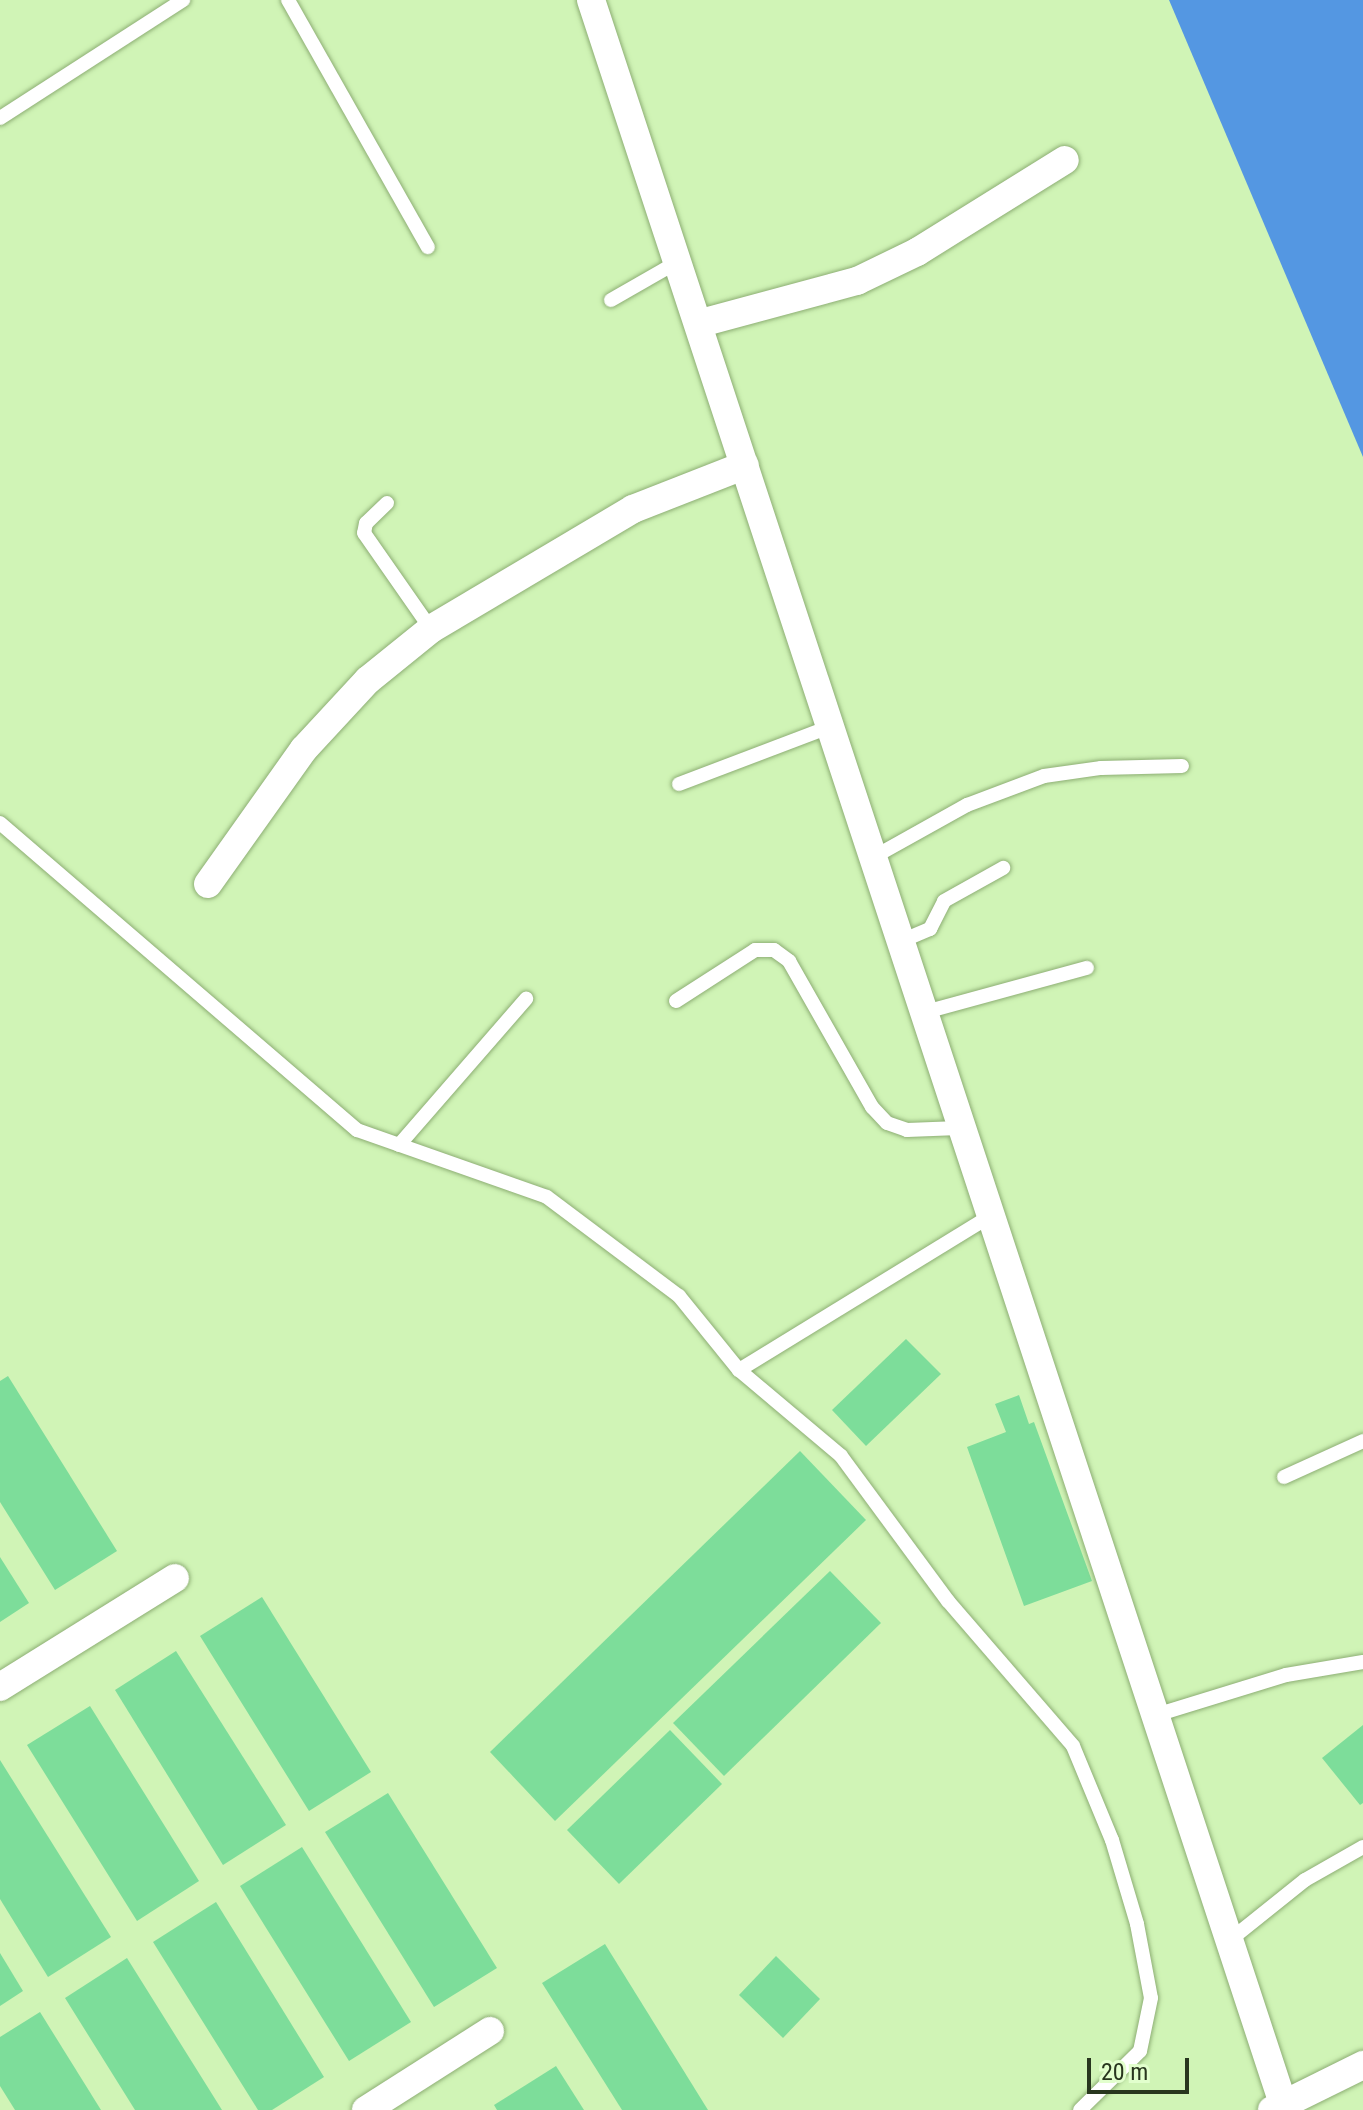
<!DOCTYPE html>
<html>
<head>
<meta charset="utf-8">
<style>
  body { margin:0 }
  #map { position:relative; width:1363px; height:2110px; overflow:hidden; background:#d0f4b6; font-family:"Roboto Condensed",sans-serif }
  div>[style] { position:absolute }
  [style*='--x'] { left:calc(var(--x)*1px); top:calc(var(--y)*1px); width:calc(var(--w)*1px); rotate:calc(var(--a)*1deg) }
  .water>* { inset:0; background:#5497e2 }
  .building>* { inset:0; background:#7ddd9a }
  .roads { filter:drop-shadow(0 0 2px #8dae74) drop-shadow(0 0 2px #8dae74) }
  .service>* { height:14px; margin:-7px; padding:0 7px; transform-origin:7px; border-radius:7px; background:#fff }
  .minor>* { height:28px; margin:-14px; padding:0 14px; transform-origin:14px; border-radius:14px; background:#fff }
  span { translate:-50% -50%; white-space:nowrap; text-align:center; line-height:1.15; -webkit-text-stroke:7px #e2ffcd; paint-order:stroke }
  .scale { position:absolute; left:1087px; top:2058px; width:102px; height:36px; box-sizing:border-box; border:4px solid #28361e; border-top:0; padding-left:10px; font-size:24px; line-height:28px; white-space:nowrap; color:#28361e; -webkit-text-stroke:6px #e2ffcd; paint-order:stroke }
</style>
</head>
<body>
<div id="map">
  <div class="water">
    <i style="clip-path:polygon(1169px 0,1363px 0,1363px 457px)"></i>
  </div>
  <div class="building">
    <i style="clip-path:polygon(906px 1339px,941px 1374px,866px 1446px,832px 1410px)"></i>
    <i style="clip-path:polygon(8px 1376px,117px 1551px,55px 1590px,0 1502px,0 1381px)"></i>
    <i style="clip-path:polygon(1019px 1395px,1029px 1424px,1034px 1422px,1092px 1581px,1024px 1606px,967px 1447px,1006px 1432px,995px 1404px)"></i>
    <i style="clip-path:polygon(800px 1451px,866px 1520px,555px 1821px,490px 1752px)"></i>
    <i style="clip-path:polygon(0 1557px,29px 1603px,0 1622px)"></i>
    <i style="clip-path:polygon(830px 1571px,881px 1623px,724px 1776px,673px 1723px)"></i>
    <i style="clip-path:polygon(262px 1597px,371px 1772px,309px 1811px,200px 1636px)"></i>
    <i style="clip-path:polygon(176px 1651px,286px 1825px,223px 1865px,115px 1690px)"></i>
    <i style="clip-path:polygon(90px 1706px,199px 1881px,137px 1921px,27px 1745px)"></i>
    <i style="clip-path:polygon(1363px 1725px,1363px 1803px,1360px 1805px,1322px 1758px)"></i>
    <i style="clip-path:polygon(670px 1730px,722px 1784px,619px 1884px,567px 1830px)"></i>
    <i style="clip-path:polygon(0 1760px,111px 1937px,48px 1977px,0 1899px)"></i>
    <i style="clip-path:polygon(388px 1793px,497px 1968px,434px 2007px,325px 1832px)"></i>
    <i style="clip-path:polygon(302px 1847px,411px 2022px,349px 2061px,240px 1886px)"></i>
    <i style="clip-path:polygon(216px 1902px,324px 2077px,272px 2110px,258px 2110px,153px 1942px)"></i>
    <i style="clip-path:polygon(605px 1944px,708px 2110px,622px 2110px,542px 1983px)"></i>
    <i style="clip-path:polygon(0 1953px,23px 1991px,0 2006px)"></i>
    <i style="clip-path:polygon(776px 1956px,820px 1999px,783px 2038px,739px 1995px)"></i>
    <i style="clip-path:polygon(127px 1958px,222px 2110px,135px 2110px,65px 1998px)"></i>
    <i style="clip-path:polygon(40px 2012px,101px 2110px,15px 2110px,0 2086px,0 2037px)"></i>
    <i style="clip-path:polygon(556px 2066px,584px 2110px,497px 2110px,494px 2105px)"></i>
  </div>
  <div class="roads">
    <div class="service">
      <i style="--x:288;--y:0;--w:284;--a:60.5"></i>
      <i style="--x:0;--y:118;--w:218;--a:-32.8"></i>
      <i style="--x:611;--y:300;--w:78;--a:-29.8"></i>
      <i style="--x:387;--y:503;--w:29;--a:136"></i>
      <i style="--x:366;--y:523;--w:10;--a:101"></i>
      <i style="--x:364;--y:533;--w:117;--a:55.1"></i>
      <i style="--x:679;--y:784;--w:160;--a:-20.8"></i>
      <i style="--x:0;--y:823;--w:471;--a:40.7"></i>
      <i style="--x:357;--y:1130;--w:201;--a:19.4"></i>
      <i style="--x:547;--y:1197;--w:165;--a:36.9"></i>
      <i style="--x:679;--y:1296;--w:95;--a:51"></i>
      <i style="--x:739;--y:1370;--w:133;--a:40.1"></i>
      <i style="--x:841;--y:1456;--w:180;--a:53.6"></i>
      <i style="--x:948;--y:1601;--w:191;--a:49.2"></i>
      <i style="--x:1073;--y:1746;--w:102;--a:67.5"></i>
      <i style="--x:1112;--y:1840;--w:88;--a:73.4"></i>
      <i style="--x:1137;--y:1924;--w:75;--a:79.3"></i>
      <i style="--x:1151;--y:1998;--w:54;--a:101.7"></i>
      <i style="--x:1140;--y:2051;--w:84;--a:135.5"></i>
      <i style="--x:872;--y:858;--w:109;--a:-29.2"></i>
      <i style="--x:967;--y:805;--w:82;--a:-20.6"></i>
      <i style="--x:1044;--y:776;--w:58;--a:-8"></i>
      <i style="--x:1101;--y:768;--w:81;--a:-1.4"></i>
      <i style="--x:899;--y:942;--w:34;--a:-23"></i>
      <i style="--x:930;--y:929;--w:31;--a:-63"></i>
      <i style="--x:944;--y:901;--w:68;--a:-29.2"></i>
      <i style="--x:676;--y:1001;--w:94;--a:-32.8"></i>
      <i style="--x:755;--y:950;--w:19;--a:0"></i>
      <i style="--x:774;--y:950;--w:19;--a:36"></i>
      <i style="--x:789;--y:961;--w:168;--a:60.4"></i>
      <i style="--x:872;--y:1107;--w:22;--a:47"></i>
      <i style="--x:887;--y:1123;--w:21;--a:19"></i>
      <i style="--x:907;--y:1130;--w:52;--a:-2.2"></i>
      <i style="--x:922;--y:1013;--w:171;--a:-15.3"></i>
      <i style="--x:399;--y:1145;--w:194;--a:-49"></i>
      <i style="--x:739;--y:1370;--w:293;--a:-31.5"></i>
      <i style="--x:1284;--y:1477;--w:87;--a:-24.5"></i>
      <i style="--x:1156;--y:1715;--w:136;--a:-17.1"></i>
      <i style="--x:1286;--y:1675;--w:78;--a:-9.6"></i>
      <i style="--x:1230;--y:1940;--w:96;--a:-38.7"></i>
      <i style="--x:1305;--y:1880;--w:67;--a:-29.6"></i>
    </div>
    <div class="minor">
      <i style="--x:591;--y:0;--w:2221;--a:71.79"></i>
      <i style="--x:701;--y:323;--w:162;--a:-15.1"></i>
      <i style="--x:857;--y:281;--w:67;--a:-25.8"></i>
      <i style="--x:917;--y:252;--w:174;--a:-31.9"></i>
      <i style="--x:208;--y:884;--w:166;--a:-54.6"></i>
      <i style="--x:304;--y:749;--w:94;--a:-47.2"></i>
      <i style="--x:368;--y:680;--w:81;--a:-39"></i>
      <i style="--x:431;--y:629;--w:235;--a:-30.7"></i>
      <i style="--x:633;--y:509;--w:120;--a:-21.4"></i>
      <i style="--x:0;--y:1687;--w:206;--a:-31.9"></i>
      <i style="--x:366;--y:2110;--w:147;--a:-32.5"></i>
      <i style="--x:1272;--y:2110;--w:102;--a:-26.3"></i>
    </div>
  </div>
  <div class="scale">20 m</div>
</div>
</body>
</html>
